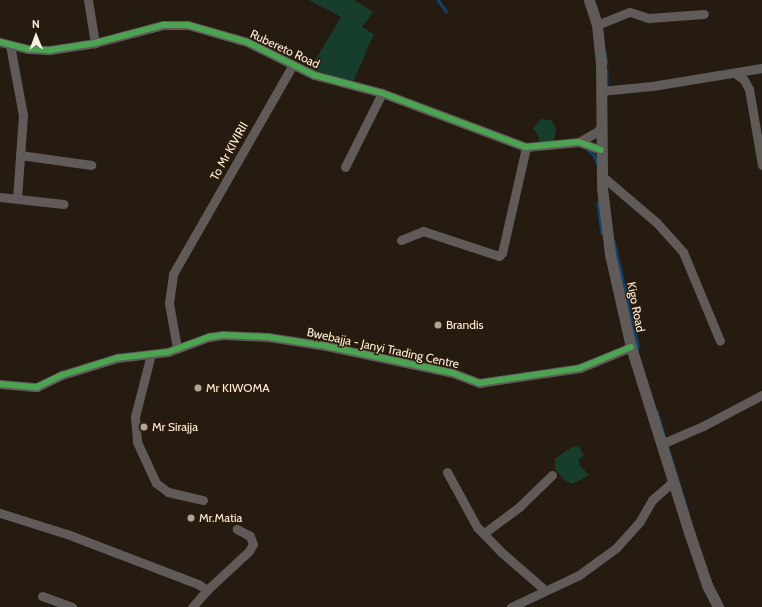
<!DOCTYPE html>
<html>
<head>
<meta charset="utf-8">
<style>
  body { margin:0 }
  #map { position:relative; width:762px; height:607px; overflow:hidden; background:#251b10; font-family:Cabin,sans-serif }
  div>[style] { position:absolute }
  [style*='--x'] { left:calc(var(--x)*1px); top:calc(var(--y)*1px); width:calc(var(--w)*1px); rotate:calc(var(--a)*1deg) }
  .green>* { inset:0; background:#173e2c }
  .stream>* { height:2.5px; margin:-1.25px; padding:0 1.25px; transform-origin:1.25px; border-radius:1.25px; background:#10416b }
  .minor>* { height:9px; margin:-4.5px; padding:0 4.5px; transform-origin:4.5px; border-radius:4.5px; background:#605b59 }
  .tertiary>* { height:11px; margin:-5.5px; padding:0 5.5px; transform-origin:5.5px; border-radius:5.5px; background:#605b59 }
  .cycleway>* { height:6px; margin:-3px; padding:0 3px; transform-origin:3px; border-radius:3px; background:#4ca352 }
  .dots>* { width:11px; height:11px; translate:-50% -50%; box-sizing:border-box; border:2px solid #2d1c08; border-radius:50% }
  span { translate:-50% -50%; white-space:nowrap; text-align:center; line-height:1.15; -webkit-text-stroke:3px #2d1c08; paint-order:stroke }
  .street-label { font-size:12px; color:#faeee2 }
  .poi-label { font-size:12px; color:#faeee2 }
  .left { translate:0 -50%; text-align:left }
  .north { position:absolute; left:16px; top:16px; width:40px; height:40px; -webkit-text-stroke:3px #2d1c08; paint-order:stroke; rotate:359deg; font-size:11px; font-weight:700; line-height:16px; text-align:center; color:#faeee2 }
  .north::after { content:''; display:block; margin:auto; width:14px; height:18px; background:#faeee2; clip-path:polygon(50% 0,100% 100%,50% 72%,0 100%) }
</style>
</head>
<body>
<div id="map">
  <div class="green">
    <i style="clip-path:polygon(309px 0,354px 0,373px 12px,362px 27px,374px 34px,353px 82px,310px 69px,341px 17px)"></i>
    <i style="clip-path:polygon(541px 119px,551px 120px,556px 128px,554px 141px,539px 143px,539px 137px,533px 128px)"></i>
    <i style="clip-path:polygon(579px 446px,584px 456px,579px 459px,580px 466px,589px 475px,572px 484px,564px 480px,555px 469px,555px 459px,572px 447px)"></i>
  </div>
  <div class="stream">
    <i style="--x:438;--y:0;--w:14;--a:54"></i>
    <i style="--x:605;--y:51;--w:12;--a:81"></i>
    <i style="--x:607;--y:70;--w:15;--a:90"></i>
    <i style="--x:588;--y:150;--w:8;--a:40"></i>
    <i style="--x:594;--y:155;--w:9;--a:69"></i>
    <i style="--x:598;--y:202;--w:31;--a:83"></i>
    <i style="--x:614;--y:241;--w:107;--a:77"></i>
    <i style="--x:638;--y:345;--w:8;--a:97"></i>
    <i style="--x:657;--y:411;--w:107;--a:73.1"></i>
  </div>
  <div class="minor">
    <i style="--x:88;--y:0;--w:44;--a:80.8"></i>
    <i style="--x:597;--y:25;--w:35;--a:-22"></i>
    <i style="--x:630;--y:12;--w:20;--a:18"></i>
    <i style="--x:649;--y:18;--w:55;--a:-4.2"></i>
    <i style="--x:0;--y:42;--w:29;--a:14"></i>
    <i style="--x:28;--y:49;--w:22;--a:3"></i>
    <i style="--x:50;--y:50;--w:46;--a:-8.8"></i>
    <i style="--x:95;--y:43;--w:70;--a:-14.8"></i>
    <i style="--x:163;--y:25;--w:25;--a:0"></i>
    <i style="--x:188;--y:25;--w:61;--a:16.1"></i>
    <i style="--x:247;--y:42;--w:75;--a:26.2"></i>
    <i style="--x:314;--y:75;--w:70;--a:14.8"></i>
    <i style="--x:382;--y:93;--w:154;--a:20.6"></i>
    <i style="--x:526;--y:147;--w:53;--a:-5.4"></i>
    <i style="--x:579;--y:142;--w:23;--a:20"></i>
    <i style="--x:10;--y:45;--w:71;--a:79.5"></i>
    <i style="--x:23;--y:115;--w:83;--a:94.1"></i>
    <i style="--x:736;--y:74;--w:10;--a:37"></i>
    <i style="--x:744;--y:80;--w:10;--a:61"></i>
    <i style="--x:749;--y:89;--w:77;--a:80.3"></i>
    <i style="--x:601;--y:91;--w:51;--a:-5.6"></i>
    <i style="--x:652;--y:86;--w:111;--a:-9.3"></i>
    <i style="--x:579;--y:142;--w:22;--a:-30"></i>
    <i style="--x:598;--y:131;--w:7;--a:-56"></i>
    <i style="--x:20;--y:155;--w:72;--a:8"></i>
    <i style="--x:345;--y:167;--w:83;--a:-63.4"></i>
    <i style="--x:602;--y:176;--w:72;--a:40.5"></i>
    <i style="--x:657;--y:223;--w:39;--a:48"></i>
    <i style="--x:683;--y:252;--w:96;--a:67.4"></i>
    <i style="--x:0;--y:197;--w:64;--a:6.2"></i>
    <i style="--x:401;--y:240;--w:24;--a:-22"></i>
    <i style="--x:423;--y:231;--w:80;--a:18.2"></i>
    <i style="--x:499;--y:256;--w:4;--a:-45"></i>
    <i style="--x:502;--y:253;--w:109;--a:-77.2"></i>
    <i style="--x:177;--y:348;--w:46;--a:-100.1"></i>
    <i style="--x:169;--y:303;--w:29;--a:-82"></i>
    <i style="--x:173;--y:274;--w:240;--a:-60.2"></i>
    <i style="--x:151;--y:354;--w:65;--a:104.3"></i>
    <i style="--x:135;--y:417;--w:25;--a:85"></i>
    <i style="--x:137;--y:442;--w:45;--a:65.1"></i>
    <i style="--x:156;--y:483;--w:15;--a:37"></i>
    <i style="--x:168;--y:492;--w:36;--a:13"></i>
    <i style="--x:0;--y:384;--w:37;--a:5"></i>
    <i style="--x:37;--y:387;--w:28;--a:-26"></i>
    <i style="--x:62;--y:375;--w:58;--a:-17.2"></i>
    <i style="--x:117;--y:358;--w:51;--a:-6.7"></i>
    <i style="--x:168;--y:352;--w:44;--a:-20.1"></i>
    <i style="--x:209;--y:337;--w:14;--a:-8"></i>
    <i style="--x:223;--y:335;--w:45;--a:2.5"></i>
    <i style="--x:268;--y:337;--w:59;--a:8.8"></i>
    <i style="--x:326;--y:346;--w:130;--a:12"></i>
    <i style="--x:453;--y:373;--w:28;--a:21"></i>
    <i style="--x:479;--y:383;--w:102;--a:-8.4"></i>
    <i style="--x:580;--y:368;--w:55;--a:-22.4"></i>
    <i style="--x:661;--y:440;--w:5;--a:22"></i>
    <i style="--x:666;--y:442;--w:40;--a:-23.4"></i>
    <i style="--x:703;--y:426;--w:67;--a:-27.7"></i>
    <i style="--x:447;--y:472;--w:63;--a:61.4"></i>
    <i style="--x:477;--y:527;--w:33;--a:46"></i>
    <i style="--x:500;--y:551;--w:60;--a:40.9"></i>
    <i style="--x:0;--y:513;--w:70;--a:17.4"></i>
    <i style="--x:67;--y:534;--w:140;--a:20.9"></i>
    <i style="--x:198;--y:584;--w:11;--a:34"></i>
    <i style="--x:207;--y:590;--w:23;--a:131"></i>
    <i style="--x:484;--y:533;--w:44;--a:-36.6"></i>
    <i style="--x:519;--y:507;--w:46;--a:-44.1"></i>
    <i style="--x:207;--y:590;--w:57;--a:-42.9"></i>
    <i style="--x:249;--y:551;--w:8;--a:-60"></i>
    <i style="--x:253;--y:544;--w:9;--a:-111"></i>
    <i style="--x:250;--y:536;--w:15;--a:-152"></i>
    <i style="--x:42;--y:596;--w:32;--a:20"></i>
    <i style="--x:511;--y:607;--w:75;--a:-25.2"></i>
    <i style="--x:579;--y:575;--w:46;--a:-36.1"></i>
    <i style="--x:616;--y:548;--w:36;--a:-48"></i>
    <i style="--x:640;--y:521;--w:24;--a:-60"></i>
    <i style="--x:652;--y:500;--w:29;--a:-41"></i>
  </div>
  <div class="tertiary">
    <i style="--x:589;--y:0;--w:26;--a:72"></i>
    <i style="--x:597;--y:25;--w:36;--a:84"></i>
    <i style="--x:601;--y:61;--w:127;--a:89.5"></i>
    <i style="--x:602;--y:188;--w:66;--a:83.1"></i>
    <i style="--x:610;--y:254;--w:95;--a:77.3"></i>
    <i style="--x:631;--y:347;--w:197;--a:72.6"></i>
    <i style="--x:690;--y:535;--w:53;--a:71.2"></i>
    <i style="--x:707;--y:585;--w:25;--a:63"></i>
  </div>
  <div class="cycleway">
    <i style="--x:0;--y:42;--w:29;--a:14"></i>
    <i style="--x:28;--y:49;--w:22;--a:3"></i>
    <i style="--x:50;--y:50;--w:46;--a:-8.8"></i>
    <i style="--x:95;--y:43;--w:70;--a:-14.8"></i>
    <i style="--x:163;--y:25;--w:25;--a:0"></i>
    <i style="--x:188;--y:25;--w:61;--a:16.1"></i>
    <i style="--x:247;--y:42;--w:75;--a:26.2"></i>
    <i style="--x:314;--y:75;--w:70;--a:14.8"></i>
    <i style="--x:382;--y:93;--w:154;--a:20.6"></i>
    <i style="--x:526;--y:147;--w:53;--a:-5.4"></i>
    <i style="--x:579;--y:142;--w:23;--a:20"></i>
    <i style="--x:0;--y:384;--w:37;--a:5"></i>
    <i style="--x:37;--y:387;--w:28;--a:-26"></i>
    <i style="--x:62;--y:375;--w:58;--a:-17.2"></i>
    <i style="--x:117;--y:358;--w:51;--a:-6.7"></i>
    <i style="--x:168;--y:352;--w:44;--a:-20.1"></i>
    <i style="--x:209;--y:337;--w:14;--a:-8"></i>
    <i style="--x:223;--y:335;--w:45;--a:2.5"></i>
    <i style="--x:268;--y:337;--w:59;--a:8.8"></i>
    <i style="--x:326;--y:346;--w:130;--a:12"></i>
    <i style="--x:453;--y:373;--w:28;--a:21"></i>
    <i style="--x:479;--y:383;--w:102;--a:-8.4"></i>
    <i style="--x:580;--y:368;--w:55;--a:-22.4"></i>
  </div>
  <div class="dots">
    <i style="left:438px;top:325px;background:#afa498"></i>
    <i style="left:198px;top:388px;background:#afa498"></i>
    <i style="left:144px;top:427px;background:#afa498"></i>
    <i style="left:191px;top:518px;background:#afa498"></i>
  </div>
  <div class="street-label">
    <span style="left:285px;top:49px;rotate:25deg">Rubereto Road</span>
    <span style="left:229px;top:151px;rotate:-61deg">To Mr KIVIRII</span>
    <span style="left:636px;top:307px;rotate:79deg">Kigo Road</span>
    <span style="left:383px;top:348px;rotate:12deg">Bwebajja - Janyi Trading Centre</span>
  </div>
  <div class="poi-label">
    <span class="left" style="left:446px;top:325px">Brandis</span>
    <span class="left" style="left:206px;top:388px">Mr KIWOMA</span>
    <span class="left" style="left:152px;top:427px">Mr Sirajja</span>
    <span class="left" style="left:199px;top:518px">Mr.Matia</span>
  </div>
  <div class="north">N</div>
</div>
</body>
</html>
